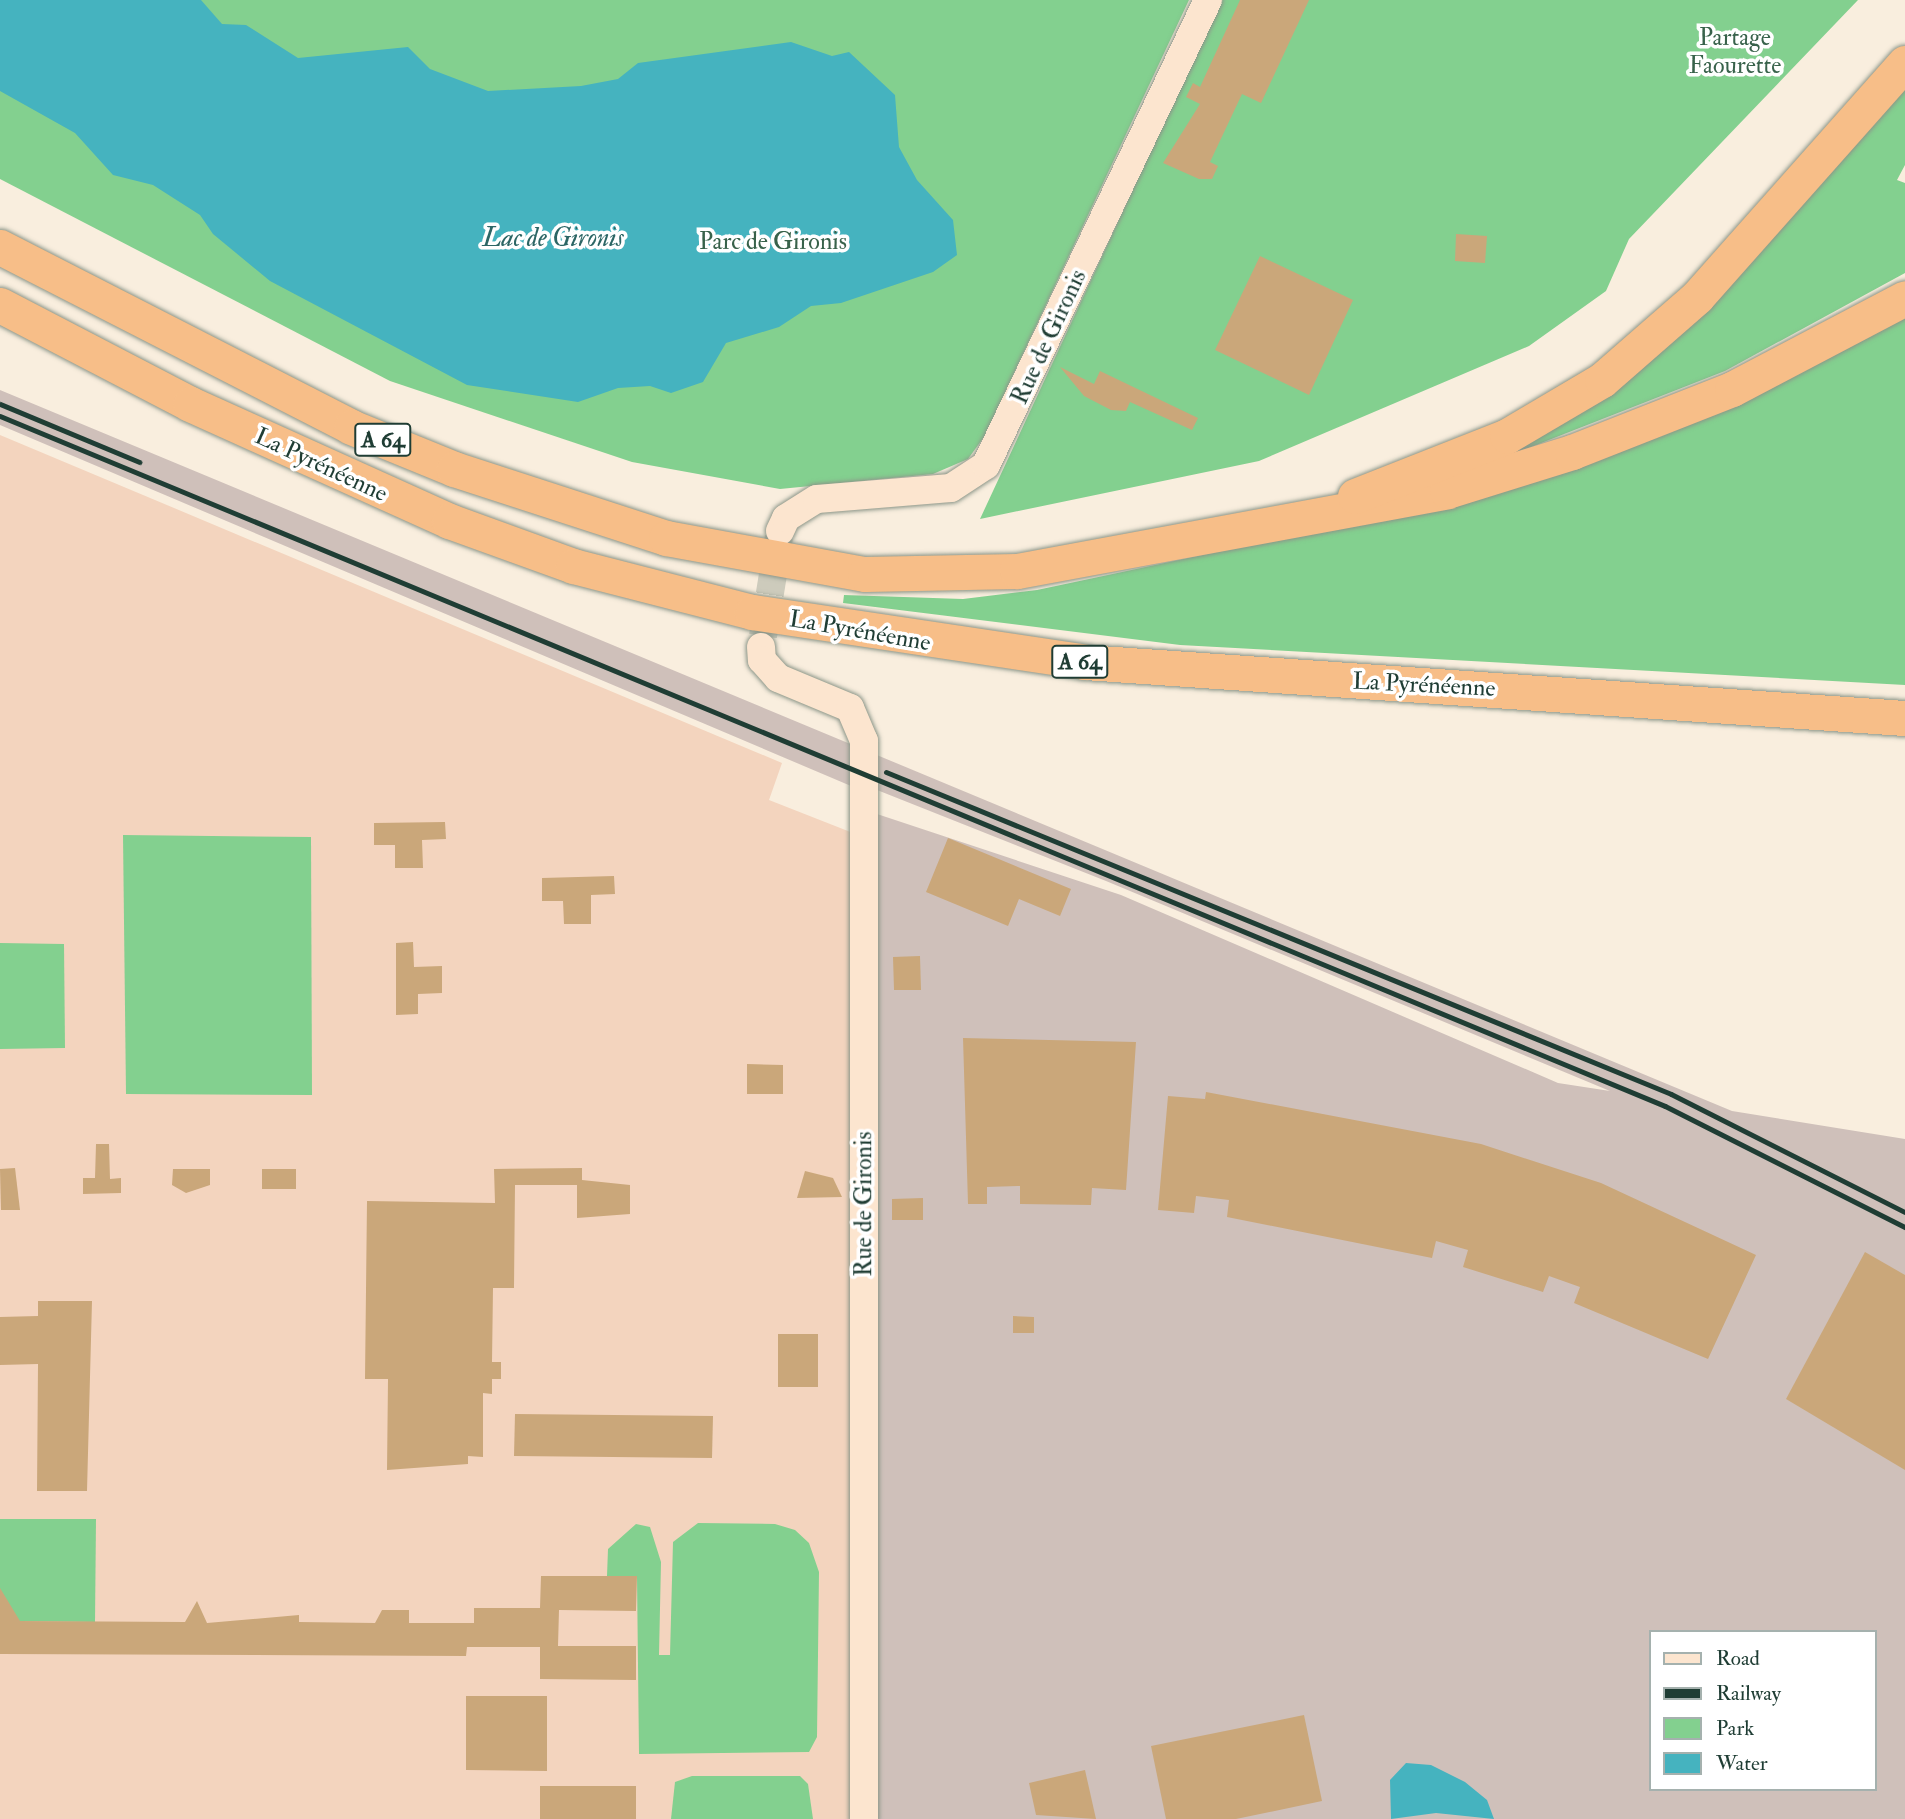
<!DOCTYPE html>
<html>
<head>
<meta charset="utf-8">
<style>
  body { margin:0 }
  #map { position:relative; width:1905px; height:1819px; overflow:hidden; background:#f9eede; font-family:"IM FELL Double Pica",serif }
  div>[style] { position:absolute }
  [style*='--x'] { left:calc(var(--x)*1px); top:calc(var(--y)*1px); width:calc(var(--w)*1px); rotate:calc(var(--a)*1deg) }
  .built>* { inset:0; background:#f3d4be }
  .industrial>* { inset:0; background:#cfc0ba }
  .green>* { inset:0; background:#83d08f }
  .water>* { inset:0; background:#45b3bf }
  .building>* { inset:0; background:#caa77a }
  .secondary-tunnel>* { height:28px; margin-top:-14px; transform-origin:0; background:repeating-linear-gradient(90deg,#cdcbbc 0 28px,transparent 0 42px) }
  .roads { filter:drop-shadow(0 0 2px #8c9689) drop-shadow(0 0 2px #8c9689) }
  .secondary>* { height:28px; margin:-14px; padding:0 14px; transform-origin:14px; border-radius:14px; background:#fce5cf }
  .highway>* { height:35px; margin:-17.5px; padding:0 17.5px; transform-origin:17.5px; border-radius:17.5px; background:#f7be88 }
  .rail>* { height:5px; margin:-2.5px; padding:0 2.5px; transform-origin:2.5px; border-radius:2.5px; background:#1f3d34 }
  span { translate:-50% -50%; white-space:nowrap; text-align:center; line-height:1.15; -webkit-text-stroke:7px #fff; paint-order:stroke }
  .shield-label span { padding:2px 5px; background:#fff; border:2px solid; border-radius:5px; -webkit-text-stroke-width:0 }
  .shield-label { font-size:23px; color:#1f3d34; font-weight:700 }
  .park-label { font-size:24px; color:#38624b }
  .street-label { font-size:24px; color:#1f3d34 }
  .water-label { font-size:26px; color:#2c6665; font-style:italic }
  .legend { position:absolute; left:1649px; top:1630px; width:228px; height:161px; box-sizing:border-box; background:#fff; border:2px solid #a5b1ae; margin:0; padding:9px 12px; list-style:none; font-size:21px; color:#1f3d34 }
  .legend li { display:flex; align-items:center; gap:14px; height:35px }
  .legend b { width:35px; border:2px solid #a5b1ae }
</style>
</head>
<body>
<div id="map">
  <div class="built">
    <i style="clip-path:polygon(0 435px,782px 763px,769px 800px,853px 833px,852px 1819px,0 1819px)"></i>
  </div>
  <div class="industrial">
    <i style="clip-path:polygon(evenodd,0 390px,1732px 1111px,1905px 1139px,1905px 1819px,870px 1819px,874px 813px,1121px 895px,1558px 1083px,1610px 1091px,1106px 881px,872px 788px,851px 786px,0 425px,0 390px,1651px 1632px,1875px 1632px,1875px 1789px,1651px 1789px,1651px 1632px)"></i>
  </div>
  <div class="green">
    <i style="clip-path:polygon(0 0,1189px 0,984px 437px,968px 459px,933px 474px,780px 489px,632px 462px,390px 381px,0 179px)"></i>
    <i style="clip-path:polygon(1221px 0,1858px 0,1629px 239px,1606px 291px,1529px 346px,1259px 461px,980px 519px)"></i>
    <i style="clip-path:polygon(1905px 80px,1905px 165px,1897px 180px,1905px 183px,1905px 273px,1725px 371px,1521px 451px,1518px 446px)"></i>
    <i style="clip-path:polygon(1905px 314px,1905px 685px,1180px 645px,843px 603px,844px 595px,963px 599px,1037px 590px,1466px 499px)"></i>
    <i style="clip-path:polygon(123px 835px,311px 837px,312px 1095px,126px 1094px)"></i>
    <i style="clip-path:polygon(0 943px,64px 944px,65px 1048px,0 1049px)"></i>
    <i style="clip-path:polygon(0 1519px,96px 1519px,95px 1622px,16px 1621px,0 1596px)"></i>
    <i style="clip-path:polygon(698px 1523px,775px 1524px,795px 1530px,809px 1543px,819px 1572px,817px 1737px,809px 1752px,639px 1754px,637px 1577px,607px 1576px,608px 1549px,636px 1524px,650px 1527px,661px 1562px,659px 1655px,670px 1655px,673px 1542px)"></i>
    <i style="clip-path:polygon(692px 1776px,800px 1776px,808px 1784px,813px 1819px,671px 1819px,675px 1782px)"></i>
  </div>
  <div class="water">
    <i style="clip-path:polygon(0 0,201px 0,222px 24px,246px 25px,298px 58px,408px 47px,430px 69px,488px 91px,581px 86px,618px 79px,638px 63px,791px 42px,832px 56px,849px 52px,895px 95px,899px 147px,917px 180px,953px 220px,957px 255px,933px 272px,841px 303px,811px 306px,779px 327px,726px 343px,703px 382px,671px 393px,650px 386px,618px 388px,578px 402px,467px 385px,270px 281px,213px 234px,200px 215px,153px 185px,113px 175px,75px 133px,0 91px)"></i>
    <i style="clip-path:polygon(1406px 1763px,1431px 1765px,1465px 1782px,1487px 1800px,1494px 1819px,1436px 1813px,1391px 1819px,1390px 1780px)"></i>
  </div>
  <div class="building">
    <i style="clip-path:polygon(1240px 0,1309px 0,1261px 103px,1242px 94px,1210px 162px,1218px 166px,1212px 179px,1199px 179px,1163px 163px,1200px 104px,1186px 97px,1193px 83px,1200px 87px)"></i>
    <i style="clip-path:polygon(1456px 234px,1487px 236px,1485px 263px,1455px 261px)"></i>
    <i style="clip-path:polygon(1260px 256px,1353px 300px,1309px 395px,1215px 350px)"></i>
    <i style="clip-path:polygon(1060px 367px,1094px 384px,1100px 371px,1198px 418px,1192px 430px,1130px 402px,1126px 411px,1111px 410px,1084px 396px)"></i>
    <i style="clip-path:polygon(445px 822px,446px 839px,422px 840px,423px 868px,395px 868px,395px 845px,374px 845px,374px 823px)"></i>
    <i style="clip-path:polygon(948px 838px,1071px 889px,1060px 916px,1019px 899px,1008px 926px,926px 892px)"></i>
    <i style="clip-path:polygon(614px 876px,615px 894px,591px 895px,591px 924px,564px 924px,563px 901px,542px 901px,542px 878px)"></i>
    <i style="clip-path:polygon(413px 942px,414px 967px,442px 966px,442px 993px,418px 994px,418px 1014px,396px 1015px,396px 943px)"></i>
    <i style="clip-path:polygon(920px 956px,921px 990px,894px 990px,893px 957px)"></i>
    <i style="clip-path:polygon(963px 1038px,1136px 1042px,1126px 1190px,1092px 1188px,1091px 1205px,1020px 1204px,1020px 1186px,987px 1187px,987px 1204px,968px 1204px)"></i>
    <i style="clip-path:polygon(747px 1064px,783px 1065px,783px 1094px,747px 1094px)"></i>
    <i style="clip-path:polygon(1206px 1092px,1481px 1144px,1601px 1183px,1756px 1255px,1708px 1359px,1574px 1303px,1580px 1287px,1549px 1276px,1543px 1292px,1463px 1267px,1468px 1250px,1436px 1241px,1432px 1258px,1227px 1217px,1229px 1200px,1196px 1196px,1194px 1213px,1158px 1210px,1168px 1096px,1205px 1099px)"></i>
    <i style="clip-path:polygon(96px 1144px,109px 1144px,110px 1179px,121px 1178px,121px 1193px,83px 1194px,83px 1178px,95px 1178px)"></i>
    <i style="clip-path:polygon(15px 1168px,20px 1210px,1px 1210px,0 1169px)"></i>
    <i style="clip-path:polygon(582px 1168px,582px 1180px,630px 1185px,630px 1214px,577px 1218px,577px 1185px,515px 1185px,514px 1288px,493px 1288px,492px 1362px,501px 1362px,501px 1379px,492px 1379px,492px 1394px,483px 1393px,483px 1457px,468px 1456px,468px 1464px,387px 1470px,388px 1379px,365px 1379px,367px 1201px,495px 1203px,494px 1169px)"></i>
    <i style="clip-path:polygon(173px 1169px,210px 1169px,210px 1185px,186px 1193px,172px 1185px)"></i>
    <i style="clip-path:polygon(262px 1169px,296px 1169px,296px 1189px,262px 1189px)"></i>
    <i style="clip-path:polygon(805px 1171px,833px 1178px,842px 1197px,797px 1198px)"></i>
    <i style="clip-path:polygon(923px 1198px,923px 1220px,892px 1220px,892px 1199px)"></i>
    <i style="clip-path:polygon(1865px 1252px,1905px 1275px,1905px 1470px,1786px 1399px)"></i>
    <i style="clip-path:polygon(38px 1301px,92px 1301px,87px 1491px,37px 1491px,38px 1364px,0 1365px,0 1317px,38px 1316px)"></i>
    <i style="clip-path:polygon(1013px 1316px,1034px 1317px,1034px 1333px,1013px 1333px)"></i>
    <i style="clip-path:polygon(778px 1334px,818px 1334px,818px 1387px,778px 1387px)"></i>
    <i style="clip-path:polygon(515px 1414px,713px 1416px,712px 1458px,514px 1456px)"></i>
    <i style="clip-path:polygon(541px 1576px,637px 1576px,636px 1611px,559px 1610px,558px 1646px,636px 1646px,636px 1680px,540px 1679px,540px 1647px,467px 1647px,466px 1656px,0 1654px,0 1588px,20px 1621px,185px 1622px,197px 1601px,207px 1623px,299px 1615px,299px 1622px,375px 1623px,382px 1610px,409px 1610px,409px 1623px,474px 1623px,474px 1608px,540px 1608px)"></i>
    <i style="clip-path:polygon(466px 1696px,547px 1696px,547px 1771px,466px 1770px)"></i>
    <i style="clip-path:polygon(1304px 1715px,1322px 1801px,1236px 1819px,1166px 1819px,1151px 1746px)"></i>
    <i style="clip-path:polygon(1085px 1770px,1096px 1819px,1036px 1815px,1029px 1783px)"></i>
    <i style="clip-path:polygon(540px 1786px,636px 1786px,636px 1819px,540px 1819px)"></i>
  </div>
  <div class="secondary-tunnel">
    <i style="--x:763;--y:636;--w:100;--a:-80.8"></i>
  </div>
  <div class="roads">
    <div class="secondary">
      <i style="--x:780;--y:531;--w:14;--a:-65"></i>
      <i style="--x:786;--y:518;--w:36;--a:-32"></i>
      <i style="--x:817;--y:499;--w:134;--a:-4.7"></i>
      <i style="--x:951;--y:488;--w:42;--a:-33.3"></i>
      <i style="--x:986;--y:465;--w:515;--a:-64.48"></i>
      <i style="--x:761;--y:647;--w:13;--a:86"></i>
      <i style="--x:762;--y:660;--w:24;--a:48"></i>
      <i style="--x:778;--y:678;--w:78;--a:22.6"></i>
      <i style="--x:850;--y:708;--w:36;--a:67"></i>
      <i style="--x:864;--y:741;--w:1078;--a:90"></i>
    </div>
    <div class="highway">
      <i style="--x:0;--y:247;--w:394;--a:27.1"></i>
      <i style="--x:351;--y:427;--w:111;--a:22.2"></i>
      <i style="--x:454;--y:469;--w:223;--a:18"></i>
      <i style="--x:666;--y:538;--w:202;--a:10.3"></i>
      <i style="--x:865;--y:574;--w:152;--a:-1.1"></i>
      <i style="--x:1017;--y:571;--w:437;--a:-10.5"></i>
      <i style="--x:1447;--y:491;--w:131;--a:-17.3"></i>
      <i style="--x:1572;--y:452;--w:172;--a:-21.5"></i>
      <i style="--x:1732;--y:389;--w:195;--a:-27.7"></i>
      <i style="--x:0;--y:305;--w:214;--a:27.5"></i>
      <i style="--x:190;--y:404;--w:284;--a:24.3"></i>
      <i style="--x:449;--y:521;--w:132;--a:19.9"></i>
      <i style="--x:573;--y:566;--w:185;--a:14.4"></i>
      <i style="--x:752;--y:612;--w:337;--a:8.5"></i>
      <i style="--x:1085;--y:662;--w:822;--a:3.91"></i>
      <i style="--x:1355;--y:496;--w:163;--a:-21.5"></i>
      <i style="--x:1507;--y:436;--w:110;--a:-30.5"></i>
      <i style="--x:1602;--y:380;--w:126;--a:-41.1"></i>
      <i style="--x:1697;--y:297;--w:313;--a:-48.4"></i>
    </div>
  </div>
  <div class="rail">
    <i style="--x:0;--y:404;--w:151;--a:22.6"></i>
    <i style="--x:0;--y:416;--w:1802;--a:22.51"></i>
    <i style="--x:1665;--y:1106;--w:269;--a:26.8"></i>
    <i style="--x:886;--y:772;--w:848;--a:22.3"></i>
    <i style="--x:1671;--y:1094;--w:262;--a:26.8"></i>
  </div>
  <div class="shield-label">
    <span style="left:383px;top:440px">A 64</span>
    <span style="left:1080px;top:662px">A 64</span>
  </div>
  <div class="park-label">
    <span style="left:1735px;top:52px">Partage<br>Faourette</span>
    <span style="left:773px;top:242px">Parc de Gironis</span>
  </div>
  <div class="street-label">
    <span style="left:1049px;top:337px;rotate:-65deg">Rue de Gironis</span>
    <span style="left:321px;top:465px;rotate:25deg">La Pyrénéenne</span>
    <span style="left:860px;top:631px;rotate:10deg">La Pyrénéenne</span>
    <span style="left:1424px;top:685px;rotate:3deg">La Pyrénéenne</span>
    <span style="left:864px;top:1204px;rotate:-90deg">Rue de Gironis</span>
  </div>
  <div class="water-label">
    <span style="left:553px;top:239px">Lac de Gironis</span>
  </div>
  <ul class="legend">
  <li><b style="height:9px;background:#fce5cf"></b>Road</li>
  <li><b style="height:9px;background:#1f3d34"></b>Railway</li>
  <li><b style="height:19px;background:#83d08f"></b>Park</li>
  <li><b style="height:19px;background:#45b3bf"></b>Water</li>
  </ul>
</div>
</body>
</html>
